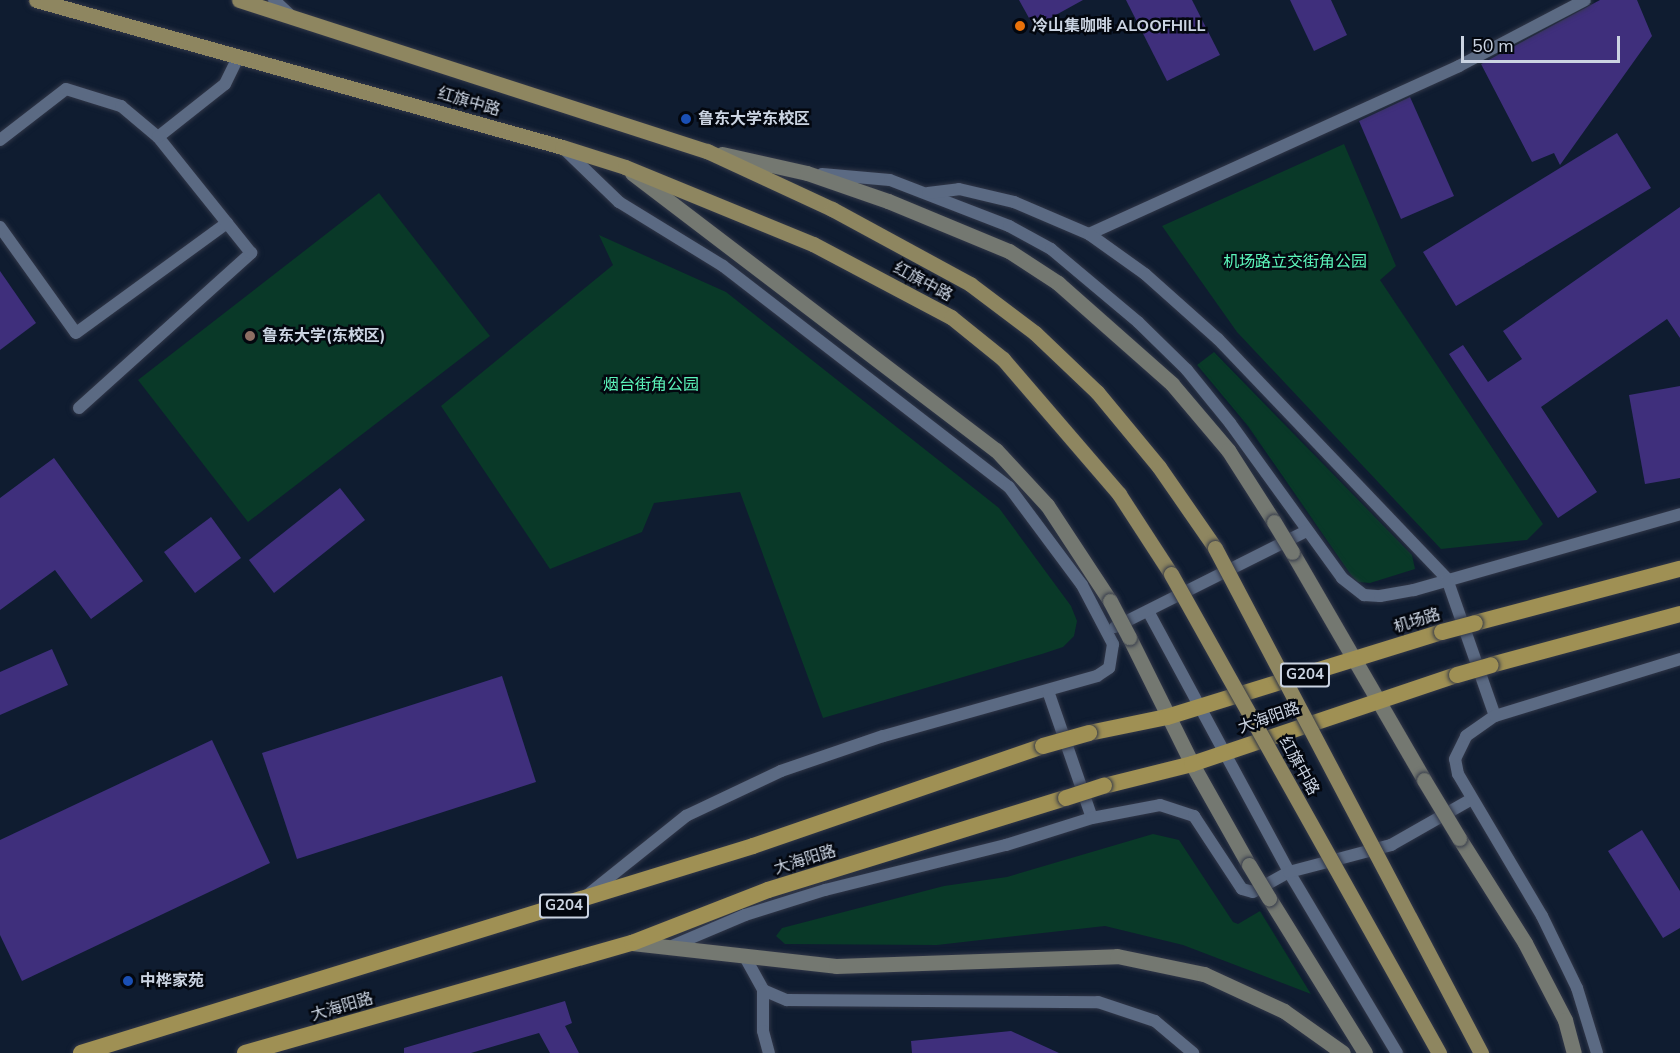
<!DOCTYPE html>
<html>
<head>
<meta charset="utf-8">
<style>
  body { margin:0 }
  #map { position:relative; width:1680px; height:1053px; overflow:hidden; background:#0f1c30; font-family:"Nunito Sans","Noto Sans SC",sans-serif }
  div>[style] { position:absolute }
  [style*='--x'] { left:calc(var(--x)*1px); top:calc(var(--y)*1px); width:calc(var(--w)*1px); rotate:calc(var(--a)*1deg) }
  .green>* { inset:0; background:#093928 }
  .building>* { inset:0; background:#3f2f7c }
  .roads { filter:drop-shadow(0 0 2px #313748) drop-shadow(0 0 2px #313748) }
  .service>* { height:12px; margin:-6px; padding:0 6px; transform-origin:6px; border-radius:6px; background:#5b6a83 }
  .secondary>* { height:15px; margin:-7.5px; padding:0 7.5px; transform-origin:7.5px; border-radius:7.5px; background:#747871 }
  .primary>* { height:15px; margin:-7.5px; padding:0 7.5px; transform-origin:7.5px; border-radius:7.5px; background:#8e8660 }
  .trunk>* { height:16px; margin:-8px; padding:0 8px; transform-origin:8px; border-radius:8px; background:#9f9054 }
  .bridges { filter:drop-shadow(0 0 2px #313748) drop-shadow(0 0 2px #313748) }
  .secondary-bridge>* { height:15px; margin:-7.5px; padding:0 7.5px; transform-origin:7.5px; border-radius:7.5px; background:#747871 }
  .primary-bridge>* { height:15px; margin:-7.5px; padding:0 7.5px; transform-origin:7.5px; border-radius:7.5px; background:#8e8660 }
  .trunk-bridge>* { height:16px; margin:-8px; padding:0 8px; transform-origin:8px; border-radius:8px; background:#9f9054 }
  .dots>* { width:16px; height:16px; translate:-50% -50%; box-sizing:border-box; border:3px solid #03070f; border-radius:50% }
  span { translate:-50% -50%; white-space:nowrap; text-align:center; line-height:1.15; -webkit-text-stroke:5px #03070f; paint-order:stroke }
  .shield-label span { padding:2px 4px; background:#03070f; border:2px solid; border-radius:4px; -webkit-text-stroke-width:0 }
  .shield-label { font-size:15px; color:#cbd4e2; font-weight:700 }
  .poi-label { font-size:16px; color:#cbd4e2; font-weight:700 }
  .left { translate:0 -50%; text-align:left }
  .street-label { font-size:16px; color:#cbd4e2 }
  .park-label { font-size:16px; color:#5cf6bb }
  .scale { position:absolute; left:1461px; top:36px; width:159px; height:27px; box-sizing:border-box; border:3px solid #cbd4e2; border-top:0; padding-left:8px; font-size:18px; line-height:21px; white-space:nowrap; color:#cbd4e2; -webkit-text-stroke:4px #03070f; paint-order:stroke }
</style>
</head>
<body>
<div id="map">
  <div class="green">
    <i style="clip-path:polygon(1344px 144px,1396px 266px,1380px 280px,1543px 524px,1527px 540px,1441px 549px,1237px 332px,1162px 226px)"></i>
    <i style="clip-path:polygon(379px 193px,490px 336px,248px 522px,138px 380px)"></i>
    <i style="clip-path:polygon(599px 235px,726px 292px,999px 508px,1071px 606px,1077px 621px,1074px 636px,1063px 647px,1042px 654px,823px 718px,740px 492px,654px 503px,642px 532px,550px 569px,441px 406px,613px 265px)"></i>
    <i style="clip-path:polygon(1214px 352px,1412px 555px,1415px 569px,1370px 583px,1358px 582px,1351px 575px,1248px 426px,1197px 365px)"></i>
    <i style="clip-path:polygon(1153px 834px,1179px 840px,1233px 922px,1238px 924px,1260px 911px,1311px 994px,1183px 945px,1105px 926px,937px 945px,785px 944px,776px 936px,782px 928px,944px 886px,1007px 877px)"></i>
  </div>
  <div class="building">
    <i style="clip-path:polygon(1019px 0,1083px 0,1034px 27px)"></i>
    <i style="clip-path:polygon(1126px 0,1192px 0,1220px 55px,1167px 81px)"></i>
    <i style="clip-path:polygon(1290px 0,1331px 0,1347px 35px,1314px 51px)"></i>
    <i style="clip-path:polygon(1600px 0,1637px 0,1652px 36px,1560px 165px,1554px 153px,1532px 162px,1481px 64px)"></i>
    <i style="clip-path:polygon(1410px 97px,1454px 196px,1401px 219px,1359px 121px)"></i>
    <i style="clip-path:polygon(1617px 133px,1651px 188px,1456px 306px,1423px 252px)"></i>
    <i style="clip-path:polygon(1680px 207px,1680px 338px,1667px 319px,1541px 407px,1597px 492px,1558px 518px,1449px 354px,1463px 345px,1488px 382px,1522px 359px,1503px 331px)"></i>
    <i style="clip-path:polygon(0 271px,36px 323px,0 350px)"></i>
    <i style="clip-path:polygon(1680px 386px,1680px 478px,1645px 484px,1629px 395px)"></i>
    <i style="clip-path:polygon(54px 458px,143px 581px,91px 619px,55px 570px,0 610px,0 498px)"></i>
    <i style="clip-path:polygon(340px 488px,365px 520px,274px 593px,249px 560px)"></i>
    <i style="clip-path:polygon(211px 517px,241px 558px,195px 593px,164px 552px)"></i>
    <i style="clip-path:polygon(52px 649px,68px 685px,0 715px,0 672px)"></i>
    <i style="clip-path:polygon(502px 676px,536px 782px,297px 859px,262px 753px)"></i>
    <i style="clip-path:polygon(212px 740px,270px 863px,22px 981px,0 935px,0 840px)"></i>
    <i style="clip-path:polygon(1642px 830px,1680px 891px,1680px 928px,1663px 938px,1608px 851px)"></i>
    <i style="clip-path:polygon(565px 1001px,572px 1023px,565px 1026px,579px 1053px,550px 1053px,539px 1033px,471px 1053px,404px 1053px,404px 1048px)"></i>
    <i style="clip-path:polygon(1011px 1031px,1059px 1053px,912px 1053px,911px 1041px)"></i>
  </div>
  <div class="roads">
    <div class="service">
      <i style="--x:274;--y:0;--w:25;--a:43"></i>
      <i style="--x:0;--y:140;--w:83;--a:-37.7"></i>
      <i style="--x:66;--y:89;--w:58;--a:17.2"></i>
      <i style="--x:121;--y:106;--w:48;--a:40"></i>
      <i style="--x:563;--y:148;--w:78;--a:44"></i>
      <i style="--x:619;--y:202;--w:122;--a:31.6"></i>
      <i style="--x:723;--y:266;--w:361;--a:37.7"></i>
      <i style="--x:1009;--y:487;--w:122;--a:53.3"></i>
      <i style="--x:1082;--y:585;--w:67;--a:62.3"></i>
      <i style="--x:1113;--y:644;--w:24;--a:99"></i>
      <i style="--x:1109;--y:668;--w:14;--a:146"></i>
      <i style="--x:1097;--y:676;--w:222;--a:164.3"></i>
      <i style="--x:883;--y:736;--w:108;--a:161.1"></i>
      <i style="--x:781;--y:771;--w:105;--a:154.7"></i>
      <i style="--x:686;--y:816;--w:123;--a:141.3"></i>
      <i style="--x:822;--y:174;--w:68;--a:5"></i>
      <i style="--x:890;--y:180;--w:128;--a:21.1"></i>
      <i style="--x:1009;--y:226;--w:48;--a:28.7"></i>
      <i style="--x:1051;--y:249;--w:114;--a:40"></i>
      <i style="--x:1138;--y:322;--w:69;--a:44.4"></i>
      <i style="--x:1187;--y:370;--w:68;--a:50.9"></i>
      <i style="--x:1230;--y:423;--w:191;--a:54.1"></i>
      <i style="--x:1342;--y:578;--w:28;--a:38"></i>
      <i style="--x:1364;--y:595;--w:16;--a:4"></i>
      <i style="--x:1380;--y:596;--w:35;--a:-10"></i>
      <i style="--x:1414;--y:590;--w:277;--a:-15.9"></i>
      <i style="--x:928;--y:193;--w:31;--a:-7"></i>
      <i style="--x:959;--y:189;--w:57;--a:13.3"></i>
      <i style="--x:1014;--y:202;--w:82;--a:23.1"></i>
      <i style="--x:1089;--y:234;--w:406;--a:-24.4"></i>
      <i style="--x:1459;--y:66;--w:142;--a:-27.6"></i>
      <i style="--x:0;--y:227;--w:130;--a:54.4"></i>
      <i style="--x:76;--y:333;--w:187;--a:-36.1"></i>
      <i style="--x:1089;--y:234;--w:69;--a:35.5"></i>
      <i style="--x:1145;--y:274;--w:98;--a:41.7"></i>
      <i style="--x:1218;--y:339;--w:332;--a:46.3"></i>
      <i style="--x:1447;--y:579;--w:145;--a:70.7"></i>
      <i style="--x:79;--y:408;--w:232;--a:-42"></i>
      <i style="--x:251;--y:253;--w:149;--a:-128.7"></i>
      <i style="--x:158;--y:137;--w:85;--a:-38.3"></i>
      <i style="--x:225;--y:84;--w:30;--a:-64"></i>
      <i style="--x:1148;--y:611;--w:297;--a:61.6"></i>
      <i style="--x:1289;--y:872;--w:211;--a:59.2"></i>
      <i style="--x:1115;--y:627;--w:215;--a:-26.6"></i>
      <i style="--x:1048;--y:691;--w:134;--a:70.9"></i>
      <i style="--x:672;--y:946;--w:79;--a:-23"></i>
      <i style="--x:745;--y:915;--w:84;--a:-17.4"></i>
      <i style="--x:825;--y:890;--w:187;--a:-14"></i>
      <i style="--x:1006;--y:845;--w:90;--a:-17.4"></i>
      <i style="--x:1092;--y:818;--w:69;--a:-10.8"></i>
      <i style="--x:1160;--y:805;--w:36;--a:18"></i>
      <i style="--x:1194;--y:816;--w:87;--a:56.7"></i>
      <i style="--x:1242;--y:889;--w:11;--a:15"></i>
      <i style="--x:1253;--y:892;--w:41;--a:-29.1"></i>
      <i style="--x:1289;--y:872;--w:106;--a:-14.8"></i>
      <i style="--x:1391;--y:845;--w:93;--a:-29.6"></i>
      <i style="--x:745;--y:957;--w:38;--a:61"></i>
      <i style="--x:763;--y:990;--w:26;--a:23"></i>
      <i style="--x:787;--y:1000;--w:311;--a:0.4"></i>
      <i style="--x:1098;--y:1002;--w:60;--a:18.4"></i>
      <i style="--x:1155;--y:1021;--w:50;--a:40.1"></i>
      <i style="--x:763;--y:990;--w:41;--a:90"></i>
      <i style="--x:763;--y:1031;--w:23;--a:75"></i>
      <i style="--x:1597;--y:1053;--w:68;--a:-107.1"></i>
      <i style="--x:1577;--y:988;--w:80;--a:-115.9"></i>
      <i style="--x:1542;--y:916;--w:165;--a:-120.6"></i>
      <i style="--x:1458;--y:774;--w:15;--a:-101"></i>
      <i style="--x:1455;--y:759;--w:25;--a:-64"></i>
      <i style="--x:1466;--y:736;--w:35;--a:-35"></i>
      <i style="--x:1495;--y:716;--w:194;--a:-17.1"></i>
    </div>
    <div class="secondary">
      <i style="--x:722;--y:154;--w:87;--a:12.6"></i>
      <i style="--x:807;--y:173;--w:86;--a:19.1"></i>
      <i style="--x:888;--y:201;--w:131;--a:22.5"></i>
      <i style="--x:1009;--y:251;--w:59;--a:33.1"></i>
      <i style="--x:1058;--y:283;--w:152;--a:41.5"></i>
      <i style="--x:1172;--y:384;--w:87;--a:49.7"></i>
      <i style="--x:1228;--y:450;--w:85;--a:57.4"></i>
      <i style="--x:632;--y:173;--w:457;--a:37.3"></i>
      <i style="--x:996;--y:450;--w:75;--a:47.2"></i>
      <i style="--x:1047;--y:505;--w:115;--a:56.7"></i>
      <i style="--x:1292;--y:552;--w:263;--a:59.9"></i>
      <i style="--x:1129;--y:637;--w:142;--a:63.6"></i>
      <i style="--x:1192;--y:764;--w:116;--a:60.6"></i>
      <i style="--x:1459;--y:838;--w:124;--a:57.8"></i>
      <i style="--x:1525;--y:943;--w:87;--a:62.5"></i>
      <i style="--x:1565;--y:1020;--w:34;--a:75"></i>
      <i style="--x:1269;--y:898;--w:182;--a:58.2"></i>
      <i style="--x:632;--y:943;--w:205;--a:6.4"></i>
      <i style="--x:836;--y:966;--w:281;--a:-2"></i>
      <i style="--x:1117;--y:956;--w:89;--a:11.7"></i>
      <i style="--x:1204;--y:974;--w:88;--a:24.8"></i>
      <i style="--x:1284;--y:1011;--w:72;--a:35.4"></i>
    </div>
    <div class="primary">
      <i style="--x:36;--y:0;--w:546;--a:15.61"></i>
      <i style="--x:562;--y:147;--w:66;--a:17.6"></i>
      <i style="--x:625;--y:167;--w:203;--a:22.3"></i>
      <i style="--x:813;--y:244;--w:156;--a:27.9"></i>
      <i style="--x:951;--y:317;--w:67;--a:38.9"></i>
      <i style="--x:1003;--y:359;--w:178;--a:49.3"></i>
      <i style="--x:1119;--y:494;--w:95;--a:57"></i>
      <i style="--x:239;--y:0;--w:492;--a:17.9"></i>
      <i style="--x:707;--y:151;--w:138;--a:24.9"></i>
      <i style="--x:832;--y:209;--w:157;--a:28.5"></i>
      <i style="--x:970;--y:284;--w:81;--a:37"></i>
      <i style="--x:1035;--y:333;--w:86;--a:43.6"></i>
      <i style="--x:1097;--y:392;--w:97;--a:50.4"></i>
      <i style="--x:1159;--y:467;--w:98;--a:55.3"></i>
    </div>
    <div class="trunk">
      <i style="--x:1475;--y:623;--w:212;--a:-14.8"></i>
      <i style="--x:1491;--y:665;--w:196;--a:-15.1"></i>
      <i style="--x:1089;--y:733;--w:80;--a:-11.6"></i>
      <i style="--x:1167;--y:717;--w:288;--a:-17.2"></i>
      <i style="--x:1104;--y:786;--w:91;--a:-14"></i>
      <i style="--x:1192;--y:764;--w:280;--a:-18.6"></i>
      <i style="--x:81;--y:1053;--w:703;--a:-17.12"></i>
      <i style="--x:753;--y:846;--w:307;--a:-19"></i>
      <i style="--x:245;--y:1053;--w:402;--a:-15.9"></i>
      <i style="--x:632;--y:943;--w:146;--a:-21.3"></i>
      <i style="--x:768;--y:890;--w:312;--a:-17.2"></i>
    </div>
  </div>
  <div class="bridges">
    <div class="secondary-bridge">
      <i style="--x:1274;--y:522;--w:35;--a:59"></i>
      <i style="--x:1110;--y:601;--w:41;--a:62.2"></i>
      <i style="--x:1424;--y:780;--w:68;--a:58.9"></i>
      <i style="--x:1249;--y:865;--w:39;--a:59"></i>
    </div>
    <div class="primary-bridge">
      <i style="--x:1215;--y:548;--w:571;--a:62.22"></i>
      <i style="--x:1171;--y:574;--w:549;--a:60.77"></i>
    </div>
    <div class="trunk-bridge">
      <i style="--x:1442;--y:632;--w:34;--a:-15"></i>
      <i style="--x:1457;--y:675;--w:35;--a:-16"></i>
      <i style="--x:1043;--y:746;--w:48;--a:-15.8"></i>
      <i style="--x:1066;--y:798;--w:40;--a:-18"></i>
    </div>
  </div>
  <div class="dots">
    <i style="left:1020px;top:26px;background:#e8710a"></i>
    <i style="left:686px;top:119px;background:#1a4fb4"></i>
    <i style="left:250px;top:336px;background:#8d6e63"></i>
    <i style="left:128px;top:981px;background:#1a4fb4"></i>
  </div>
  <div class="shield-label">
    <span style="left:1305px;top:675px">G204</span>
    <span style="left:564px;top:906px">G204</span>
  </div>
  <div class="poi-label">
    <span class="left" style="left:1032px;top:26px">冷山集咖啡 ALOOFHILL</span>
    <span class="left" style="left:698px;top:119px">鲁东大学东校区</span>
    <span class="left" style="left:262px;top:336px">鲁东大学(东校区)</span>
    <span class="left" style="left:140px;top:981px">中桦家苑</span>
  </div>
  <div class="street-label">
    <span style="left:469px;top:102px;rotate:16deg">红旗中路</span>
    <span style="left:923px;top:282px;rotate:28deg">红旗中路</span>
    <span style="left:1417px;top:621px;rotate:-17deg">机场路</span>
    <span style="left:1269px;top:718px;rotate:-19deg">大海阳路</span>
    <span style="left:1299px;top:766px;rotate:61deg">红旗中路</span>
    <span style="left:805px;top:860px;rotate:-17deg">大海阳路</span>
    <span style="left:342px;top:1007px;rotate:-16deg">大海阳路</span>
  </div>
  <div class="park-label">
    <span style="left:1295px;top:262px">机场路立交街角公园</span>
    <span style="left:651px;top:385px">烟台街角公园</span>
  </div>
  <div class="scale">50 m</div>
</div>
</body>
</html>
